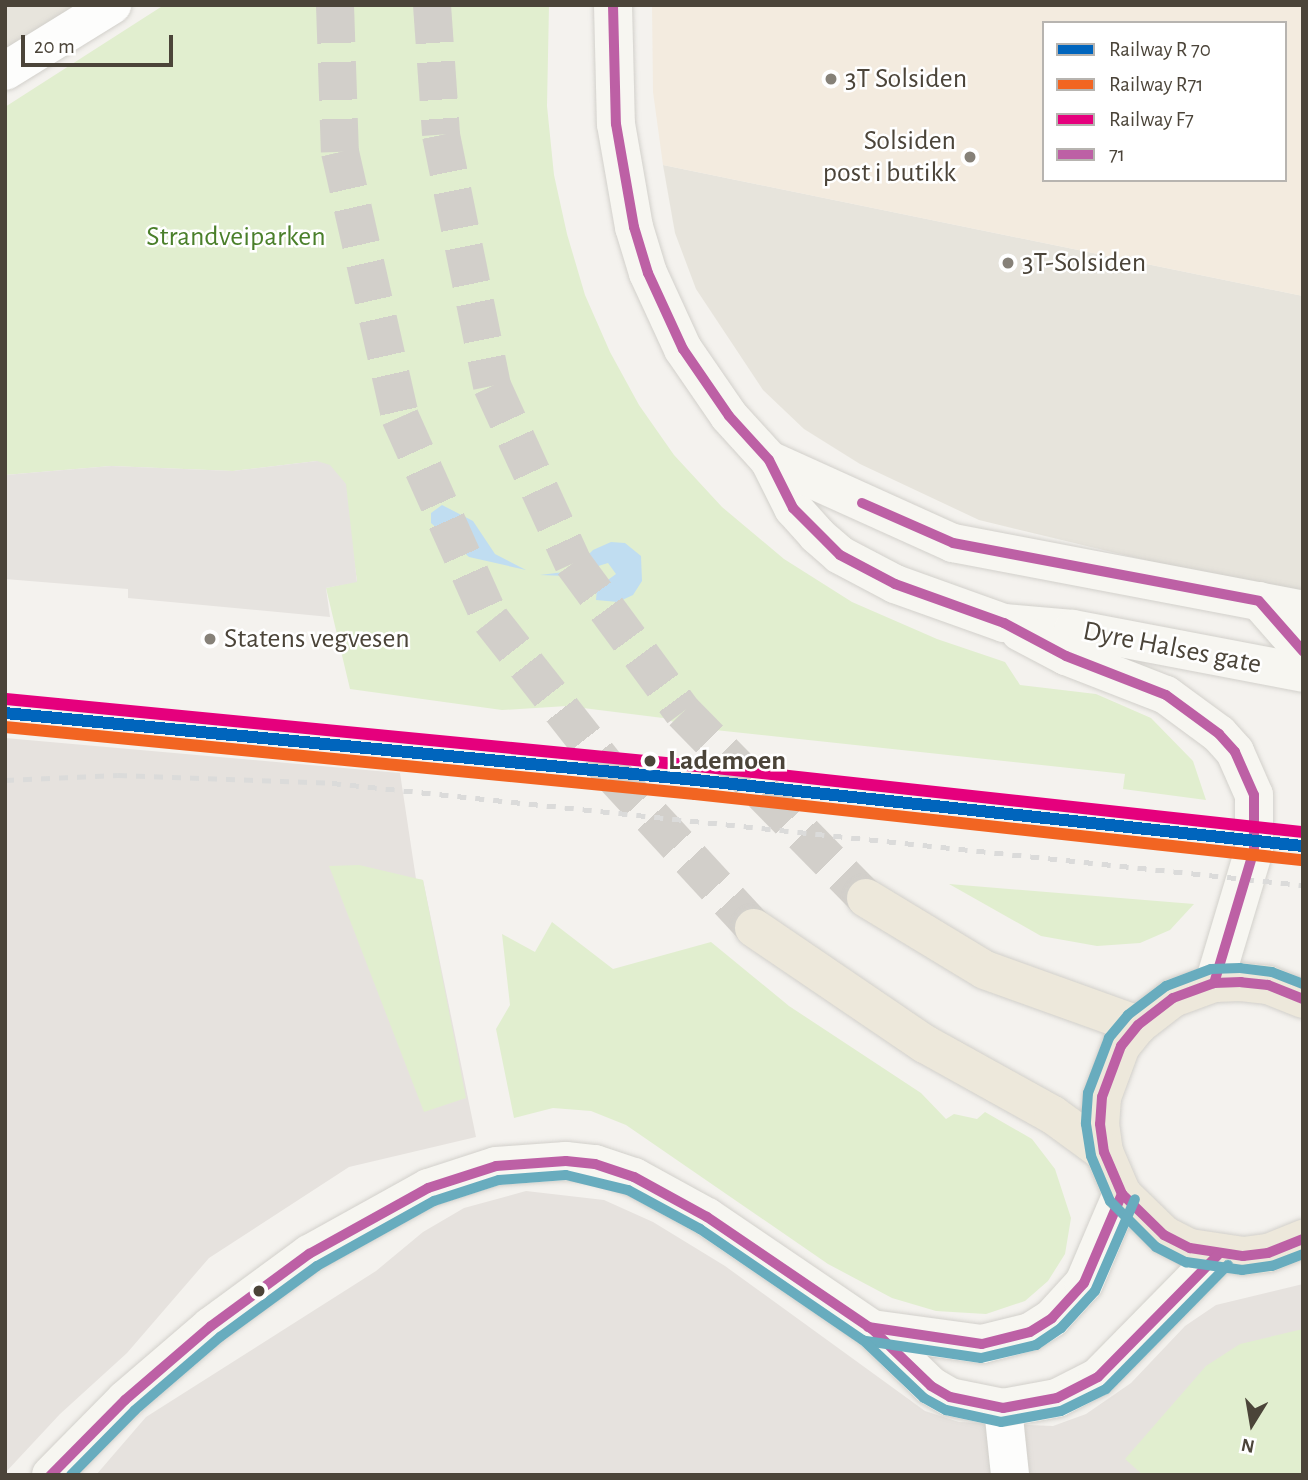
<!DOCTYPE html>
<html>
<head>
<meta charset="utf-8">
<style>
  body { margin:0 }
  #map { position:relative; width:1308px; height:1480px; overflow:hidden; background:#f4f2ee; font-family:"Alegreya Sans",sans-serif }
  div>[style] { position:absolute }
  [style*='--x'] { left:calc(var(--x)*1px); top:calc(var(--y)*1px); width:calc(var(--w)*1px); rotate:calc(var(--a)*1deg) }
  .residential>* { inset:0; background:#e7e4dc }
  .commercial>* { inset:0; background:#f3ebdf }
  .industrial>* { inset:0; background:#e6e2de }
  .green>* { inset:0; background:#e1eecf }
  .parking>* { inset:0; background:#e6e3df }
  .water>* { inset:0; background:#c0ddf1 }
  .highway-tunnel>* { height:38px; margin-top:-19px; transform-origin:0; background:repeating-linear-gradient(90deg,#d2cfca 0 38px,transparent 0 57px) }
  .roads { filter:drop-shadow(0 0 2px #d2d0cb) drop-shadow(0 0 2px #d2d0cb) }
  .street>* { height:38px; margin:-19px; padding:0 19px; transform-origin:19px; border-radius:19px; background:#fdfdfc }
  .secondary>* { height:38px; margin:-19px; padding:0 19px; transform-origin:19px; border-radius:19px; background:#f7f6f1 }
  .highway>* { height:38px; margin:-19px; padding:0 19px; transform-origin:19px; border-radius:19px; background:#ede8db }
  .rail>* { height:5px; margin-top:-2.5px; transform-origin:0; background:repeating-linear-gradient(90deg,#dbdbda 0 9px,transparent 0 18px) }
  .bus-1>* { height:10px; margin:-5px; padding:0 5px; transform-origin:5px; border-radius:5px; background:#bd60a5 }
  .bus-2>* { height:10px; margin:-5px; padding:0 5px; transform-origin:5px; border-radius:5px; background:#68acbe }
  .rail-1>* { height:12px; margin:-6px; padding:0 6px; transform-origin:6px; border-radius:6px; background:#0065bd }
  .rail-2>* { height:12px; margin:-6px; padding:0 6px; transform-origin:6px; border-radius:6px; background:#f26522 }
  .rail-3>* { height:12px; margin:-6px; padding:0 6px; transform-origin:6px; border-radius:6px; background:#e5007d }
  .dots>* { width:19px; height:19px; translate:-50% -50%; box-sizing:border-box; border:4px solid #fff; border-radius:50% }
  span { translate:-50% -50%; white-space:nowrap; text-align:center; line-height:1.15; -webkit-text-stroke:5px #fff; paint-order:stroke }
  .poi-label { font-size:28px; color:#4b4439 }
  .left { translate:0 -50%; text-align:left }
  .right { translate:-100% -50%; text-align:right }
  .park-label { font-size:28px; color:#4a7f2a }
  .street-label { font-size:28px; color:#4b4439 }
  .stop-label { font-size:28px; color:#4b4439; font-weight:700 }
  .frame { position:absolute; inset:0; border:7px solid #4b4439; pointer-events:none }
  .legend { position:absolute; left:1042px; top:21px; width:245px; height:161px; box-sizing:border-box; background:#fff; border:2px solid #b7b4b0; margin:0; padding:9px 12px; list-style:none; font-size:21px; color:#4b4439 }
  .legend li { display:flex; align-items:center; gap:14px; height:35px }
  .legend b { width:35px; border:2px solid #b7b4b0 }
  .north { position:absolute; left:1217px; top:1389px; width:70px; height:70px; -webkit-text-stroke:5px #fff; paint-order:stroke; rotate:191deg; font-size:19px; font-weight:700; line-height:28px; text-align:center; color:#4b4439 }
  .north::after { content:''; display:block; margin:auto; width:24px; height:32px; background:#4b4439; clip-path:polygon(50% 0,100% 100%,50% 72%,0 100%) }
  .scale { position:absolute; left:21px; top:35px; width:152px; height:32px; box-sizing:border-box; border:4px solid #4b4439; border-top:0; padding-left:9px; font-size:21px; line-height:24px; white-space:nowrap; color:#4b4439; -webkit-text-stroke:5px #fff; paint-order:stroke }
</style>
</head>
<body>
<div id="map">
  <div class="residential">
    <i style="clip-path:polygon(5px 5px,112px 5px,5px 71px)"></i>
    <i style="clip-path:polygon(663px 165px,1303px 296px,1303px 598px,979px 520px,860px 464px,804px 429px,763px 390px,696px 289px,675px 233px)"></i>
  </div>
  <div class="commercial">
    <i style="clip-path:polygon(evenodd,652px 5px,1303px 5px,1303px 296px,663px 165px,653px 92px,652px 5px,1044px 23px,1285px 23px,1285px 180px,1044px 180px,1044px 23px)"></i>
  </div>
  <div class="industrial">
    <i style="clip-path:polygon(5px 738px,400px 773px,416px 879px,423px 880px,476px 1137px,349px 1167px,209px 1258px,127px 1353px,60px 1414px,5px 1473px)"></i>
    <i style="clip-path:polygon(526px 1191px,604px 1200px,653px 1222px,725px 1266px,925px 1411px,959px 1422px,1053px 1426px,1086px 1414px,1131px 1383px,1185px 1326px,1216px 1305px,1303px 1284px,1303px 1475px,96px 1475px,146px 1417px,376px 1271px,423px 1232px,464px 1208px)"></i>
  </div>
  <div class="green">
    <i style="clip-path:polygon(164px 5px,549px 5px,547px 106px,554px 175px,567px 234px,585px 295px,610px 352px,639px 405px,674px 455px,722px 507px,784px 559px,852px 602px,937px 639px,1005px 662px,1020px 685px,1096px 694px,1151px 718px,1193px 761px,1206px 800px,1123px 789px,1125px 774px,687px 727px,663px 718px,567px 706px,502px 710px,350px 689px,326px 588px,357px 581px,350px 533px,317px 461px,233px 471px,111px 466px,5px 475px,5px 107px)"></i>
    <i style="clip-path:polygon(359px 865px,423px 880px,466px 1098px,424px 1112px,329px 866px)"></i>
    <i style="clip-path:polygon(949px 884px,1194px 904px,1170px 930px,1140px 943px,1097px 946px,1041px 936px)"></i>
    <i style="clip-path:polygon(552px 922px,613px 969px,711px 942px,789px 1006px,921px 1093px,946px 1119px,954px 1114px,977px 1119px,985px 1112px,1032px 1139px,1055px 1169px,1071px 1218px,1065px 1254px,1048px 1281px,1025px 1301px,986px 1314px,936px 1311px,892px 1298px,828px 1264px,626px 1125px,591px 1111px,553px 1108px,514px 1118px,496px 1029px,510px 1005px,502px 934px,535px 952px)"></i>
    <i style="clip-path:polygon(1303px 1329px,1303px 1475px,1143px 1475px,1125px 1459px,1206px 1366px,1240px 1344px)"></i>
  </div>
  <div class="parking">
    <i style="clip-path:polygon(317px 461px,330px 465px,346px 484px,357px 582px,326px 588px,330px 617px,128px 598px,128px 589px,5px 579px,5px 475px,111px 466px,233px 471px)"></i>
  </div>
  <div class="water">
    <i style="clip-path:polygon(442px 505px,473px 521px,495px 554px,526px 570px,469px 557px,431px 523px,431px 513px)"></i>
    <i style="clip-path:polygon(611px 542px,625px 543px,641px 556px,642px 581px,633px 595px,618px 602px,596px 600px,597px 588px,616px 574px,608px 563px,566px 576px,540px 575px,572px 571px,593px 550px)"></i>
  </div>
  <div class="highway-tunnel">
    <i style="--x:335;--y:5;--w:147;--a:88.1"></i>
    <i style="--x:340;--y:152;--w:272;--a:77.2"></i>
    <i style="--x:400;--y:417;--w:222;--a:65.9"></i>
    <i style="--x:491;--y:620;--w:197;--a:51.8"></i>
    <i style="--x:613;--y:775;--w:208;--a:47.3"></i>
    <i style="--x:432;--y:5;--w:130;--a:86"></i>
    <i style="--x:441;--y:135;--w:256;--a:78.5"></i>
    <i style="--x:492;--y:386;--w:195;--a:65.4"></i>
    <i style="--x:573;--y:563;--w:185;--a:53.6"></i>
    <i style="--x:683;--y:712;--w:261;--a:45.5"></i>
  </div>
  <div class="roads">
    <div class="street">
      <i style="--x:5;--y:71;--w:126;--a:-31.7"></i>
      <i style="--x:1003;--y:1408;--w:67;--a:84"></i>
    </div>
    <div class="secondary">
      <i style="--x:613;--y:5;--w:119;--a:88.6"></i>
      <i style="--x:616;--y:124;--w:105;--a:80.1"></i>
      <i style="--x:634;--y:227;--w:48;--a:73.1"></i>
      <i style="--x:648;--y:273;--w:84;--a:65.3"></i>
      <i style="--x:683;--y:349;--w:81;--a:55.5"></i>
      <i style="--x:729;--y:416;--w:59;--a:47.7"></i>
      <i style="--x:769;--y:460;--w:54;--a:63.4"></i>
      <i style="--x:793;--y:508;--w:36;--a:48"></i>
      <i style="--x:817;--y:535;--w:30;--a:41"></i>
      <i style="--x:840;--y:555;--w:62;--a:27.8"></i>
      <i style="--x:895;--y:584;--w:116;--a:19.7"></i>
      <i style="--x:1004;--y:623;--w:69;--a:5"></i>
      <i style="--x:1073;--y:629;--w:234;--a:10.8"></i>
      <i style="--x:769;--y:460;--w:202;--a:24.3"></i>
      <i style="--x:953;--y:543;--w:356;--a:10.8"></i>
      <i style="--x:1259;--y:601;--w:67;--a:48.7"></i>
      <i style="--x:1020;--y:632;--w:52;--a:27.6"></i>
      <i style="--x:1066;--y:656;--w:107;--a:21.3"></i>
      <i style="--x:1166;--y:695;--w:66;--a:36.3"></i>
      <i style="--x:1219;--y:734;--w:24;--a:48"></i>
      <i style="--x:1235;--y:752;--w:47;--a:66.2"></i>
      <i style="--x:1254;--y:795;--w:55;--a:90"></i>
      <i style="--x:1254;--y:850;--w:139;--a:106.7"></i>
      <i style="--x:872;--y:1329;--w:111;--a:7.8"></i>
      <i style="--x:982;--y:1344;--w:49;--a:-14"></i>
      <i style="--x:1030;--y:1332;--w:26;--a:-32"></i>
      <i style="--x:1052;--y:1318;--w:47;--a:-47.6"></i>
      <i style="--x:1084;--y:1283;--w:97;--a:-66.9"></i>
      <i style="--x:51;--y:1475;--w:105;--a:-45.4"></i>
      <i style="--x:125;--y:1400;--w:113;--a:-40.7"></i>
      <i style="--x:211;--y:1326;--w:122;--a:-36.3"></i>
      <i style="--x:309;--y:1254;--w:136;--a:-29"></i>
      <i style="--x:428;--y:1188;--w:71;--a:-17.9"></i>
      <i style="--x:496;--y:1166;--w:70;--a:-4.1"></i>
      <i style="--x:566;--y:1161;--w:29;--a:6"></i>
      <i style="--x:595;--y:1164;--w:41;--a:18.4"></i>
      <i style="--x:634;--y:1177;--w:83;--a:28.7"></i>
      <i style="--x:707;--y:1217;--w:199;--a:34.2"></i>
      <i style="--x:872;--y:1329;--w:82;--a:44"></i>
      <i style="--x:931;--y:1386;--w:22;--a:30"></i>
      <i style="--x:950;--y:1397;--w:54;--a:11.7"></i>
      <i style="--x:1003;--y:1408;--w:55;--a:-10.5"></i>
      <i style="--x:1057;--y:1398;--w:46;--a:-27.1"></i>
      <i style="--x:1098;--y:1377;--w:171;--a:-45.5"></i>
    </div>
    <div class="highway">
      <i style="--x:866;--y:898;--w:139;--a:31.2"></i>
      <i style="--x:985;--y:970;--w:163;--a:19.8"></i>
      <i style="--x:754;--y:928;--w:207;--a:34.2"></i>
      <i style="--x:925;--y:1044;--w:146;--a:29"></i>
      <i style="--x:1053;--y:1115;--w:63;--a:36"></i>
      <i style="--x:1303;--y:999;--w:38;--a:-158"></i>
      <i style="--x:1268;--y:985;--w:27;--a:-174"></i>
      <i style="--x:1241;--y:982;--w:27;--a:178"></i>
      <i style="--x:1214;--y:983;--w:44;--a:159.9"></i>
      <i style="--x:1173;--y:998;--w:44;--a:142.4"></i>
      <i style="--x:1138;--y:1025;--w:27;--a:129"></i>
      <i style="--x:1121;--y:1046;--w:54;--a:110.4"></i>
      <i style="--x:1102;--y:1097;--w:27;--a:94"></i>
      <i style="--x:1100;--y:1124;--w:28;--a:82"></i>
      <i style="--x:1104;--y:1152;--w:46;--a:66.8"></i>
      <i style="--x:1122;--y:1194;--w:59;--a:44.3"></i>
      <i style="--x:1164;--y:1235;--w:29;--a:27"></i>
      <i style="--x:1190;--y:1248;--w:54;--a:8.6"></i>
      <i style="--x:1243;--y:1256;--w:25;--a:-7"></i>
      <i style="--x:1268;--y:1253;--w:38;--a:-22"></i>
    </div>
  </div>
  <div class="rail">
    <i style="--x:5;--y:780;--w:113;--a:-2.5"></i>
    <i style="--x:118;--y:775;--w:214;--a:2.1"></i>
    <i style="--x:332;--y:783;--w:976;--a:6"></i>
  </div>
  <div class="bus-1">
    <i style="--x:613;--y:5;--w:119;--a:88.6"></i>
    <i style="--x:616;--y:124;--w:105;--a:80.1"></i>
    <i style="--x:634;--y:227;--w:48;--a:73.1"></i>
    <i style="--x:648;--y:273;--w:84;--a:65.3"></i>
    <i style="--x:683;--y:349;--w:81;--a:55.5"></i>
    <i style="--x:729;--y:416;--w:59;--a:47.7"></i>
    <i style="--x:769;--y:460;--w:54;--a:63.4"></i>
    <i style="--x:793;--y:508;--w:66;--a:45"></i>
    <i style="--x:840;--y:555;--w:62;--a:27.8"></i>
    <i style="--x:895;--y:584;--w:116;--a:19.7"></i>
    <i style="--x:1004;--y:623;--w:70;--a:28"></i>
    <i style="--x:1066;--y:656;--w:107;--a:21.3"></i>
    <i style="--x:1166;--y:695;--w:66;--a:36.3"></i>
    <i style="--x:1219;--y:734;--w:24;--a:48"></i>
    <i style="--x:1235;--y:752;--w:47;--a:66.2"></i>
    <i style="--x:1254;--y:795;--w:55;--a:90"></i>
    <i style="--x:1254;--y:850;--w:139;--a:106.7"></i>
    <i style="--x:862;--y:503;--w:99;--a:23.7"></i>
    <i style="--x:953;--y:543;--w:311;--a:10.7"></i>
    <i style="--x:1259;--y:601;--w:67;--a:48.7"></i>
    <i style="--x:1303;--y:999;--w:38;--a:-158"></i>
    <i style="--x:1268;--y:985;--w:27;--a:-174"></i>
    <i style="--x:1241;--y:982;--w:27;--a:178"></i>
    <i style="--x:1214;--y:983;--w:44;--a:159.9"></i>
    <i style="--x:1173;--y:998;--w:44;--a:142.4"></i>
    <i style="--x:1138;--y:1025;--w:27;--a:129"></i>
    <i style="--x:1121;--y:1046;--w:54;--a:110.4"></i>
    <i style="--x:1102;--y:1097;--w:27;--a:94"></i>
    <i style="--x:1100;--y:1124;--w:28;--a:82"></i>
    <i style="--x:1104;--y:1152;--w:46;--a:66.8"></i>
    <i style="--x:1122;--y:1194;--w:59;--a:44.3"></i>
    <i style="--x:1164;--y:1235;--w:29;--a:27"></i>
    <i style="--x:1190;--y:1248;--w:54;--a:8.6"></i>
    <i style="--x:1243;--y:1256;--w:25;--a:-7"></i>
    <i style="--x:1268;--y:1253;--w:38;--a:-22"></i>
    <i style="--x:868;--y:1327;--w:115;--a:8.5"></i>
    <i style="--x:982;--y:1344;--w:49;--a:-14"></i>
    <i style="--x:1030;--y:1332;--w:26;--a:-32"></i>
    <i style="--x:1052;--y:1318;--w:47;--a:-47.6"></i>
    <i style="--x:1084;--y:1283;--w:97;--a:-66.9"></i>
    <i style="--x:51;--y:1475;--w:105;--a:-45.4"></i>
    <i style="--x:125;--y:1400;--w:113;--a:-40.7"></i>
    <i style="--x:211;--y:1326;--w:122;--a:-36.3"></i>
    <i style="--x:309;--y:1254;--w:136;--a:-29"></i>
    <i style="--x:428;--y:1188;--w:71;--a:-17.9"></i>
    <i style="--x:496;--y:1166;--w:70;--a:-4.1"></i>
    <i style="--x:566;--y:1161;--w:29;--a:6"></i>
    <i style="--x:595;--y:1164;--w:41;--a:18.4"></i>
    <i style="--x:634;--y:1177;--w:83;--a:28.7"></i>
    <i style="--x:707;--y:1217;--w:199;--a:34.2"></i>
    <i style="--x:872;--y:1329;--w:82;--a:44"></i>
    <i style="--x:931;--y:1386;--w:22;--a:30"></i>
    <i style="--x:950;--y:1397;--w:54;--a:11.7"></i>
    <i style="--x:1003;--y:1408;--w:55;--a:-10.5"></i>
    <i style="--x:1057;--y:1398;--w:46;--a:-27.1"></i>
    <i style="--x:1098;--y:1377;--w:171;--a:-45.5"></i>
  </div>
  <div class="bus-2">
    <i style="--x:1303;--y:984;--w:33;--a:-159"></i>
    <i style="--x:1272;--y:972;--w:32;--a:-173"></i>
    <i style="--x:1240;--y:968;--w:29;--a:178"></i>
    <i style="--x:1211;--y:969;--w:48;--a:159.3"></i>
    <i style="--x:1166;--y:986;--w:48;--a:142.7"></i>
    <i style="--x:1128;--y:1015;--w:30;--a:130"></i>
    <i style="--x:1109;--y:1038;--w:59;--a:110.9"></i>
    <i style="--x:1088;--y:1093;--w:31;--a:94"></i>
    <i style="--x:1086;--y:1124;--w:32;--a:81"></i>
    <i style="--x:1091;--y:1156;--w:49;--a:67.1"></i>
    <i style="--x:1110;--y:1201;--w:65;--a:45"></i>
    <i style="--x:1156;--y:1247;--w:34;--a:27"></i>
    <i style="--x:1186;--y:1262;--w:57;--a:8.1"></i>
    <i style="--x:1242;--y:1270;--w:30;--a:-8"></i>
    <i style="--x:1272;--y:1266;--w:33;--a:-21"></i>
    <i style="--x:866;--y:1341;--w:116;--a:8.4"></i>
    <i style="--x:981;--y:1358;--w:57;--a:-13.3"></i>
    <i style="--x:1036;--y:1345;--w:30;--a:-34"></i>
    <i style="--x:1061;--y:1328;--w:50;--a:-47.4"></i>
    <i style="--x:1095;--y:1291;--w:100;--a:-66.5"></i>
    <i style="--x:71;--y:1475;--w:91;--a:-45.4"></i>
    <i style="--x:135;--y:1410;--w:112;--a:-40.7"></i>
    <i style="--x:220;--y:1337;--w:120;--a:-36.2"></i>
    <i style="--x:317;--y:1266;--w:134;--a:-29.1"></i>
    <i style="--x:434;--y:1201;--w:68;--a:-17.9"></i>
    <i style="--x:499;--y:1180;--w:67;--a:-4.3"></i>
    <i style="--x:566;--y:1175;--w:64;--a:13.6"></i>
    <i style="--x:628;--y:1190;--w:82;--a:28.4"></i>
    <i style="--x:700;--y:1229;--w:197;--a:34.3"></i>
    <i style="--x:863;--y:1340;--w:84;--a:43.6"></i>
    <i style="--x:924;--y:1398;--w:25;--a:29"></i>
    <i style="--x:946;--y:1410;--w:56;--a:12.3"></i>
    <i style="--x:1001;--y:1422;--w:61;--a:-10.4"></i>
    <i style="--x:1061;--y:1411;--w:50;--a:-26.1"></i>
    <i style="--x:1106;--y:1389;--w:174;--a:-45.5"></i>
  </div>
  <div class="rail-1">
    <i style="--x:5;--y:713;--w:694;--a:5.54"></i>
    <i style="--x:696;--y:780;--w:611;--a:6.21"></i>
  </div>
  <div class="rail-2">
    <i style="--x:5;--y:727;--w:693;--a:5.55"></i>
    <i style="--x:695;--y:794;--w:610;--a:6.22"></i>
  </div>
  <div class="rail-3">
    <i style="--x:6;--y:699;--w:694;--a:5.54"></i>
    <i style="--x:697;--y:766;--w:610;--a:6.22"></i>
  </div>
  <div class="dots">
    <i style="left:831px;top:79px;background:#868178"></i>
    <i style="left:970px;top:157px;background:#868178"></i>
    <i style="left:1008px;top:263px;background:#868178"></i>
    <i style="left:210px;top:639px;background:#868178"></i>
    <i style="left:650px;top:761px;background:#4b4439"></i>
    <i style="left:259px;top:1291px;background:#4b4439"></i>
  </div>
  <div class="poi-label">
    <span class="left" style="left:845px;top:79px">3T Solsiden</span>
    <span class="right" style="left:956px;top:157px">Solsiden<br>post i butikk</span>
    <span class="left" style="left:1022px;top:263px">3T-Solsiden</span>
    <span class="left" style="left:224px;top:639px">Statens vegvesen</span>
  </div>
  <div class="park-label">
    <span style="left:236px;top:237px">Strandveiparken</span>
  </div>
  <div class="street-label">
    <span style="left:1172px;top:648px;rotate:11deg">Dyre Halses gate</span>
  </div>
  <div class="stop-label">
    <span class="left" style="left:668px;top:761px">Lademoen</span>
  </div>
  <div class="frame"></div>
  <ul class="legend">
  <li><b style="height:9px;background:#0065bd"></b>Railway R 70</li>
  <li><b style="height:9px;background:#f26522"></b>Railway R71</li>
  <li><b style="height:9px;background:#e5007d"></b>Railway F7</li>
  <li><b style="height:9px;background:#bd60a5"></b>71</li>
  </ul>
  <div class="north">N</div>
  <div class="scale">20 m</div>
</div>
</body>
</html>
